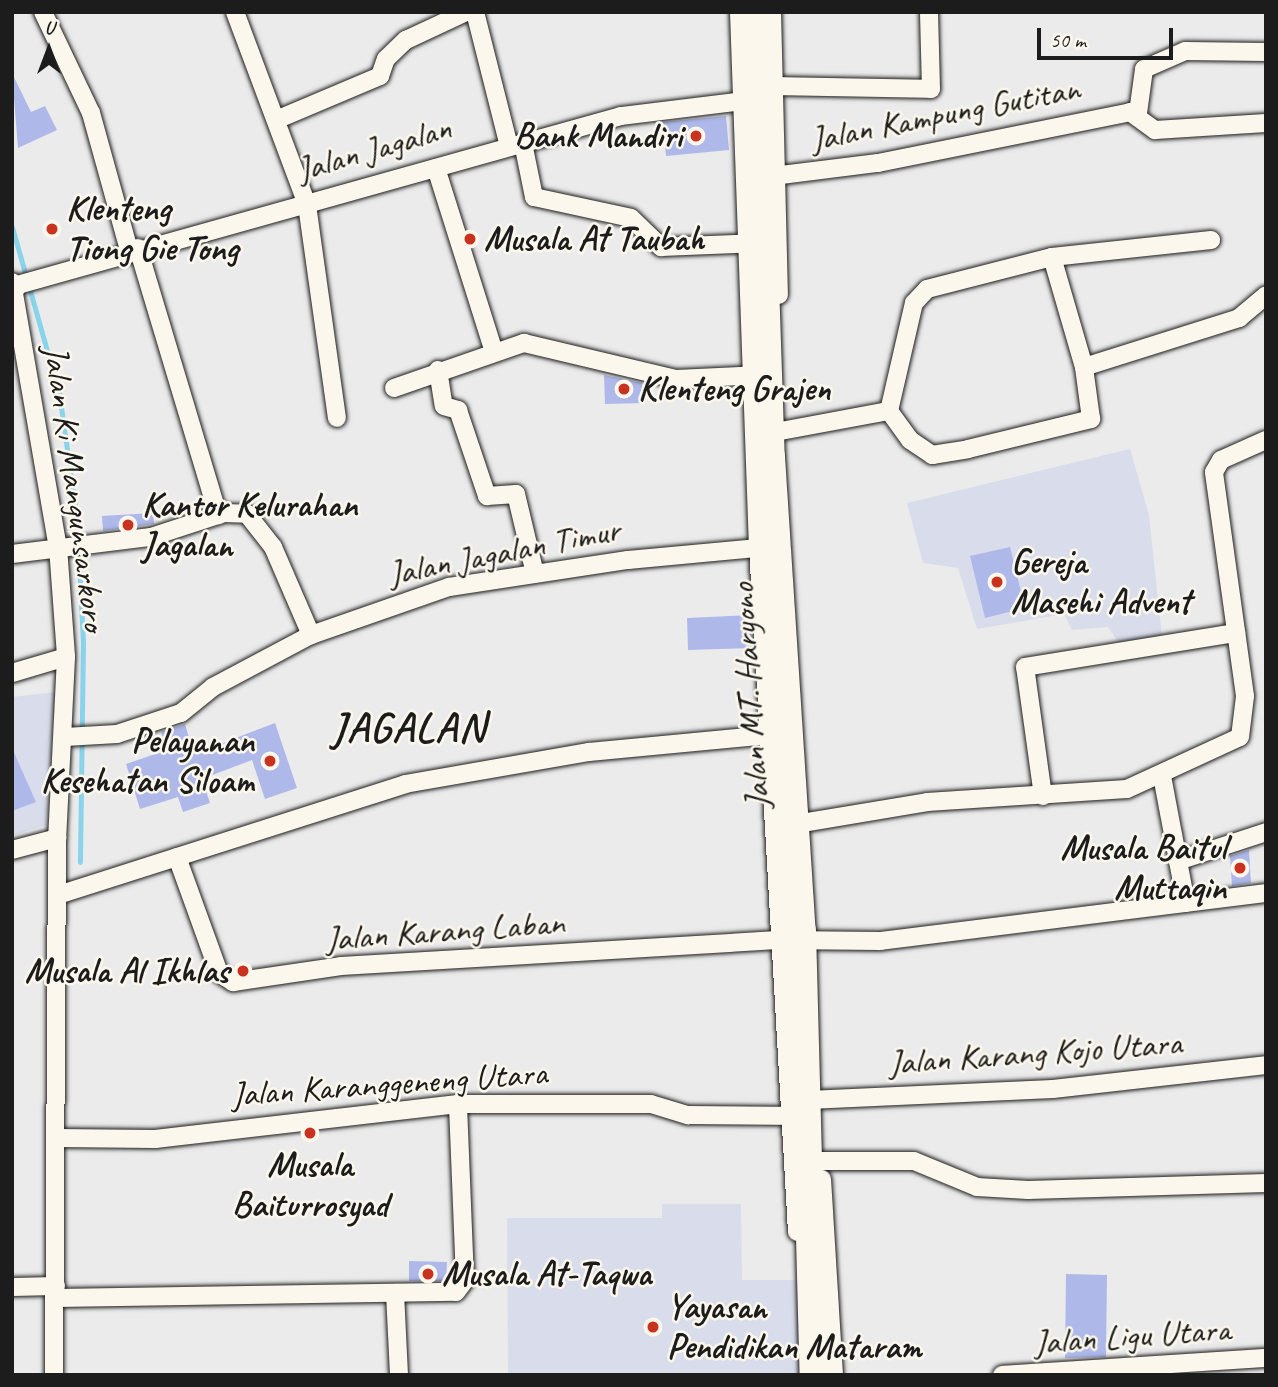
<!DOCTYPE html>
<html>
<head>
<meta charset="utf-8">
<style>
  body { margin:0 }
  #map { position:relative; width:1278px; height:1387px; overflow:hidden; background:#ecebec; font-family:Caveat,sans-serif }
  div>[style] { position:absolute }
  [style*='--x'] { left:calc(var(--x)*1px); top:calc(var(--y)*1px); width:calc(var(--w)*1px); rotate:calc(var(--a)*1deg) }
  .built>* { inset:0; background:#d9dceb }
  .stream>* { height:5px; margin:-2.5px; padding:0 2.5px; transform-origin:2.5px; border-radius:2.5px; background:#89d4ea }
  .building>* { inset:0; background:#aeb9ea }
  .roads { filter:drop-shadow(0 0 2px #1c1c1c) drop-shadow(0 0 2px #1c1c1c) }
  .minor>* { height:18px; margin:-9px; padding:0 9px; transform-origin:9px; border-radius:9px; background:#fbf7ec }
  .tertiary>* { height:23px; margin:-11.5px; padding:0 11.5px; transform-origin:11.5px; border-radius:11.5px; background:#fbf7ec }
  .primary>* { height:28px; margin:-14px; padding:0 14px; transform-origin:14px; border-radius:14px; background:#fbf7ec }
  .dots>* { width:19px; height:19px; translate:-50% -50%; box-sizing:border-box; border:4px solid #fbf7ec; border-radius:50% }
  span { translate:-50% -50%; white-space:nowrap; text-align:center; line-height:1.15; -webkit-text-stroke:5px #fbf7ec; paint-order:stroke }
  .street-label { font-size:35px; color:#1c1c1c }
  .poi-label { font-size:35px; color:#1c1c1c; font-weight:700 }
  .right { translate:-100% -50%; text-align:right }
  .left { translate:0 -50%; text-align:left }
  .district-label { font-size:42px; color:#1c1c1c; font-weight:700; letter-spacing:2px }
  .frame { position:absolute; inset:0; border:14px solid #1c1c1c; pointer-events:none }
  .north { position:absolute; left:14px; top:14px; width:70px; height:70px; -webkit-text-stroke:5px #fbf7ec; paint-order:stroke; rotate:0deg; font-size:19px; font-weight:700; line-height:28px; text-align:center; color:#1c1c1c }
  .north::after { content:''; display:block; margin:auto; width:24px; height:32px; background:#1c1c1c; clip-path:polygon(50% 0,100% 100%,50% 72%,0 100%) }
  .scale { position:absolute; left:1037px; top:28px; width:136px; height:32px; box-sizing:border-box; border:4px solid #1c1c1c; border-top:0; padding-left:9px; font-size:21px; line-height:24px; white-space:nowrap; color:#1c1c1c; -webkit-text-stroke:5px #fbf7ec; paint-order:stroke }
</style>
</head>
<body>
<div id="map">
  <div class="built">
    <i style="clip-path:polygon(1130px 449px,1149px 515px,1162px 637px,1120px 645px,1108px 627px,1072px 630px,1064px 614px,977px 629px,958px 568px,923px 563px,907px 503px)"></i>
    <i style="clip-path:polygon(55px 692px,46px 825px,12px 836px,12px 697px)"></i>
    <i style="clip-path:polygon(662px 1204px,741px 1204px,742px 1280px,799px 1280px,799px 1375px,508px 1375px,507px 1218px,662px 1218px)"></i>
  </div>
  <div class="stream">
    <i style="--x:12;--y:227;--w:173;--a:74.2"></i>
    <i style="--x:59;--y:393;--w:128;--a:81.9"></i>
    <i style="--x:77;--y:520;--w:123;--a:87.2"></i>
    <i style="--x:83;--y:643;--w:219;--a:90.8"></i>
  </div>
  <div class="building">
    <i style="clip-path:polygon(12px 73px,31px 112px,45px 106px,57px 130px,18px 148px)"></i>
    <i style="clip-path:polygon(726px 116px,729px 150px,666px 156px,663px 122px)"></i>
    <i style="clip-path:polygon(604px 375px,642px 383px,643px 403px,605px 404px)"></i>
    <i style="clip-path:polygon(153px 513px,154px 524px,103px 531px,102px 516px)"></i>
    <i style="clip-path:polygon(1010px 547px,1025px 608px,985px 618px,970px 556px)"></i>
    <i style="clip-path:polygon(751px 615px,752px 648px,688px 650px,687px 618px)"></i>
    <i style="clip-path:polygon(275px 723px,297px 788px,265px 799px,252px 760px,202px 779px,210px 803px,183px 812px,178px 797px,140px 809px,126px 764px,167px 750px,161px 732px,185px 724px,191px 744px,204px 739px,207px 749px)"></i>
    <i style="clip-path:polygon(12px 748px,36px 802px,12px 811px)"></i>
    <i style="clip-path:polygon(1249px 850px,1251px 883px,1232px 886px,1230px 856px)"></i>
    <i style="clip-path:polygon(409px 1261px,447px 1262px,446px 1281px,409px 1281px)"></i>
    <i style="clip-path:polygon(1066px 1274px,1107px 1275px,1106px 1357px,1065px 1358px)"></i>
  </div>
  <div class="roads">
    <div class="minor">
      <i style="--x:43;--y:12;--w:112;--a:64.6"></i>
      <i style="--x:91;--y:113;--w:142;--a:74.5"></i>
      <i style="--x:235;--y:12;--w:206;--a:69.5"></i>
      <i style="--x:307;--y:205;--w:215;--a:82"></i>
      <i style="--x:475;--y:12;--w:138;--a:75.8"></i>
      <i style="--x:739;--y:12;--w:535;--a:87.97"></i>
      <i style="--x:758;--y:547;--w:686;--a:86.74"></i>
      <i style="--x:772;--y:12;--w:283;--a:88.6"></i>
      <i style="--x:766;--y:86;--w:165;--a:1"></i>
      <i style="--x:931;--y:89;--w:77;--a:-91.5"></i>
      <i style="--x:1138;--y:113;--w:44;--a:-82.2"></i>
      <i style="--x:1144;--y:69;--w:45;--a:-23.7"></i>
      <i style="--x:1185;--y:51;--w:81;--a:0.7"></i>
      <i style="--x:276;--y:120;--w:113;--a:-22.9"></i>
      <i style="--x:380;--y:76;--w:18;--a:-71"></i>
      <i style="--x:386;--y:59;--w:28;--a:-44"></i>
      <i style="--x:406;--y:40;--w:66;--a:-25"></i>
      <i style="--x:523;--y:143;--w:55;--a:78.5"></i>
      <i style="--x:534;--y:197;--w:99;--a:12.2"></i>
      <i style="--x:631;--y:218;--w:42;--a:44"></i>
      <i style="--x:661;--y:247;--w:99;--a:-2.3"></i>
      <i style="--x:436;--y:168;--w:190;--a:72.5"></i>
      <i style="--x:765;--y:177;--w:114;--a:-7.1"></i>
      <i style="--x:878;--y:163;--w:257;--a:-11.4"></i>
      <i style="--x:1130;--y:112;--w:31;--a:36"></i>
      <i style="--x:1155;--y:130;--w:111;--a:-3.6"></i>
      <i style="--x:138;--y:248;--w:279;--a:73.3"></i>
      <i style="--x:1052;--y:257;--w:115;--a:73.8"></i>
      <i style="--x:1084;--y:367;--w:163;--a:-17.5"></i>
      <i style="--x:1239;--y:318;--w:35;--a:-40"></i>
      <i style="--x:12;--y:282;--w:269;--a:80.2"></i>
      <i style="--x:58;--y:547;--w:110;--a:85.8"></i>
      <i style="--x:66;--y:657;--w:181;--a:92.8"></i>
      <i style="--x:57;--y:838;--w:537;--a:90.32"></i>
      <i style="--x:14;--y:286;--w:630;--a:-15.65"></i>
      <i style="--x:621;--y:116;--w:132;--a:-7"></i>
      <i style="--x:438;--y:370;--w:36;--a:81"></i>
      <i style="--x:444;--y:406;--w:15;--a:16"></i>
      <i style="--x:458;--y:410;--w:91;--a:71.4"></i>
      <i style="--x:487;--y:496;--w:29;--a:-4"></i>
      <i style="--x:516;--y:494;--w:82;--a:76.6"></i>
      <i style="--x:394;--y:388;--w:138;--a:-19.1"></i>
      <i style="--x:524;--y:343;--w:156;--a:13.3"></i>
      <i style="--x:676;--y:379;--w:86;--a:-2.7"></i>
      <i style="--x:889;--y:411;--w:36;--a:54"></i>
      <i style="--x:910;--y:440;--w:27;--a:34"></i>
      <i style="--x:932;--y:455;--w:36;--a:-9"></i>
      <i style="--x:968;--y:449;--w:127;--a:-13.7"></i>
      <i style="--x:1091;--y:419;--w:52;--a:-97.7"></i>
      <i style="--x:770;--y:433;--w:121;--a:-10.5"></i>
      <i style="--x:889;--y:411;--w:111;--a:-77"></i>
      <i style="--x:914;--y:303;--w:19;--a:-47"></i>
      <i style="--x:927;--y:289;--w:129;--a:-14.4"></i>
      <i style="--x:1052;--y:257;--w:160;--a:-6.1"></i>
      <i style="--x:12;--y:554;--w:140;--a:-7"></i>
      <i style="--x:151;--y:537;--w:77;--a:-18.2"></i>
      <i style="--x:224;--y:513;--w:23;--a:2"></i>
      <i style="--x:247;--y:514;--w:42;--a:51.8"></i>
      <i style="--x:273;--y:547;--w:96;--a:66.6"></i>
      <i style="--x:12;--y:673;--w:56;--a:-16.5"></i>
      <i style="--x:65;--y:737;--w:52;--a:-3.3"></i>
      <i style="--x:117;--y:734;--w:67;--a:-18.2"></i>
      <i style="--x:181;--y:713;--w:41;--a:-39.1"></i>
      <i style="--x:213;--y:687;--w:111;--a:-28"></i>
      <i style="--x:311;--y:635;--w:146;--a:-19.2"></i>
      <i style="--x:449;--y:587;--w:181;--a:-8.6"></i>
      <i style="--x:628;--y:560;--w:142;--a:-5.3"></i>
      <i style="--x:1162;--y:776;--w:86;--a:79.3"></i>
      <i style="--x:1043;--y:796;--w:130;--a:-97.9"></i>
      <i style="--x:1025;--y:667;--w:214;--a:-9.2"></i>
      <i style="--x:796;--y:824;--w:133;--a:-9.5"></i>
      <i style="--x:927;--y:802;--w:200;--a:-3.7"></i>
      <i style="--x:1127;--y:789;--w:124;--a:-24.7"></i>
      <i style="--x:1240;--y:737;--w:41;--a:-83"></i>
      <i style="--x:1245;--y:696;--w:226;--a:-97.9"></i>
      <i style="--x:1214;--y:472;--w:14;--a:-60"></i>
      <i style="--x:1221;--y:460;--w:49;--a:-24"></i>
      <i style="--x:12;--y:850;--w:47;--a:-14.9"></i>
      <i style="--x:177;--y:857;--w:123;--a:70.1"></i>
      <i style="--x:219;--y:973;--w:17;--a:33"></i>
      <i style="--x:233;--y:982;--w:109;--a:-8.4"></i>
      <i style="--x:341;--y:966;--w:441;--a:-3.4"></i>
      <i style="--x:781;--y:940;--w:99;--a:0.6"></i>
      <i style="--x:880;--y:941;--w:389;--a:-7.1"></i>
      <i style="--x:58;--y:895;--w:364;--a:-17.7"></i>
      <i style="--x:405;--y:784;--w:187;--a:-9.9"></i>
      <i style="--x:589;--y:752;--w:191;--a:-5.4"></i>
      <i style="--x:1186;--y:903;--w:43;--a:-100.8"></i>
      <i style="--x:1178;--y:861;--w:93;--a:-18.2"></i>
      <i style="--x:808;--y:1100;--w:245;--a:-2.6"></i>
      <i style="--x:1053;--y:1089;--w:214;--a:-6.4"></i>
      <i style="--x:57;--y:1138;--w:98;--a:0.6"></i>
      <i style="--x:155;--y:1139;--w:305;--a:-6.6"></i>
      <i style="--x:458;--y:1104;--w:193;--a:0"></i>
      <i style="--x:651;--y:1104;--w:39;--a:17"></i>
      <i style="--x:688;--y:1115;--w:114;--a:0.5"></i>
      <i style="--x:809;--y:1161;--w:105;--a:0"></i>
      <i style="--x:914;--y:1161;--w:68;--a:22.4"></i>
      <i style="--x:977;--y:1187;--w:51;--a:3.4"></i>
      <i style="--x:1028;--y:1190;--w:238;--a:-1.7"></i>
      <i style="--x:822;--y:1179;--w:196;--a:86.5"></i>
      <i style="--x:12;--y:1287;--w:44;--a:-1.3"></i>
      <i style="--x:395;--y:1293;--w:82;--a:87.2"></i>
      <i style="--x:56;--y:1298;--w:400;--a:-0.9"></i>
      <i style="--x:456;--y:1292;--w:15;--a:-53"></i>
      <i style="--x:465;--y:1280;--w:176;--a:-92.3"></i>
      <i style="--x:1002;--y:1375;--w:265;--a:-3.7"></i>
    </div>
    <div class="tertiary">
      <i style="--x:12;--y:287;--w:2;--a:-27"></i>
    </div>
    <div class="primary">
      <i style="--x:756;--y:12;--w:445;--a:88.1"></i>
      <i style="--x:771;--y:457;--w:475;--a:86.3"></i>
      <i style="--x:802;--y:931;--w:444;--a:88.5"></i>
    </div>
  </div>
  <div class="dots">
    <i style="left:696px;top:136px;background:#c8321e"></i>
    <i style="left:52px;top:229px;background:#c8321e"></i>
    <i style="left:470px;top:239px;background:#c8321e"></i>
    <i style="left:624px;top:389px;background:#c8321e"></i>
    <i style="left:128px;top:525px;background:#c8321e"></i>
    <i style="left:997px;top:582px;background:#c8321e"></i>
    <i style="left:270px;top:761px;background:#c8321e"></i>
    <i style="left:1240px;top:868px;background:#c8321e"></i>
    <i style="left:243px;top:971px;background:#c8321e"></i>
    <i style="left:310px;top:1133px;background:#c8321e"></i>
    <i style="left:428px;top:1274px;background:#c8321e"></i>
    <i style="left:653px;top:1327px;background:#c8321e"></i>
  </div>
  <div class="street-label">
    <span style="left:945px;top:114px;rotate:-11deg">Jalan Kampung Gutitan</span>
    <span style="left:374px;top:149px;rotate:-16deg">Jalan Jagalan</span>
    <span style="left:75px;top:488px;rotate:82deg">Jalan Ki Mangunsarkoro</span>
    <span style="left:504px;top:552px;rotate:-11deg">Jalan Jagalan Timur</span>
    <span style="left:750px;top:696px;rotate:-94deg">Jalan MT. Haryono</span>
    <span style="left:445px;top:931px;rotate:-4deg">Jalan Karang Laban</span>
    <span style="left:1035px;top:1053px;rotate:-4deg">Jalan Karang Kojo Utara</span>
    <span style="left:389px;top:1084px;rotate:-4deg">Jalan Karanggeneng Utara</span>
    <span style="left:1132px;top:1336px;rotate:-4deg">Jalan Ligu Utara</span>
  </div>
  <div class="poi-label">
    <span class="right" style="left:682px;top:136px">Bank Mandiri</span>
    <span class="left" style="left:66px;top:229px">Klenteng<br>Tiong Gie Tong</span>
    <span class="left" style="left:484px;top:239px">Musala At Taubah</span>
    <span class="left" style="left:638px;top:389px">Klenteng Grajen</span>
    <span class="left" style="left:142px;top:525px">Kantor Kelurahan<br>Jagalan</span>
    <span class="left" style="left:1011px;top:582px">Gereja<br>Masehi Advent</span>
    <span class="right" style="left:254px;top:761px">Pelayanan<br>Kesehatan Siloam</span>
    <span class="right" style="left:1226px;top:868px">Musala Baitul<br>Muttaqin</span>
    <span class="right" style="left:229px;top:971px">Musala Al Ikhlas</span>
    <span style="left:310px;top:1185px">Musala<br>Baiturrosyad</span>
    <span class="left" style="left:442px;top:1274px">Musala At-Taqwa</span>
    <span class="left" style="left:667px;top:1327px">Yayasan<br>Pendidikan Mataram</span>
  </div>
  <div class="district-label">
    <span style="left:409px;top:728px">JAGALAN</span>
  </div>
  <div class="frame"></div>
  <div class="north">U</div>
  <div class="scale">50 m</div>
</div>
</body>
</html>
